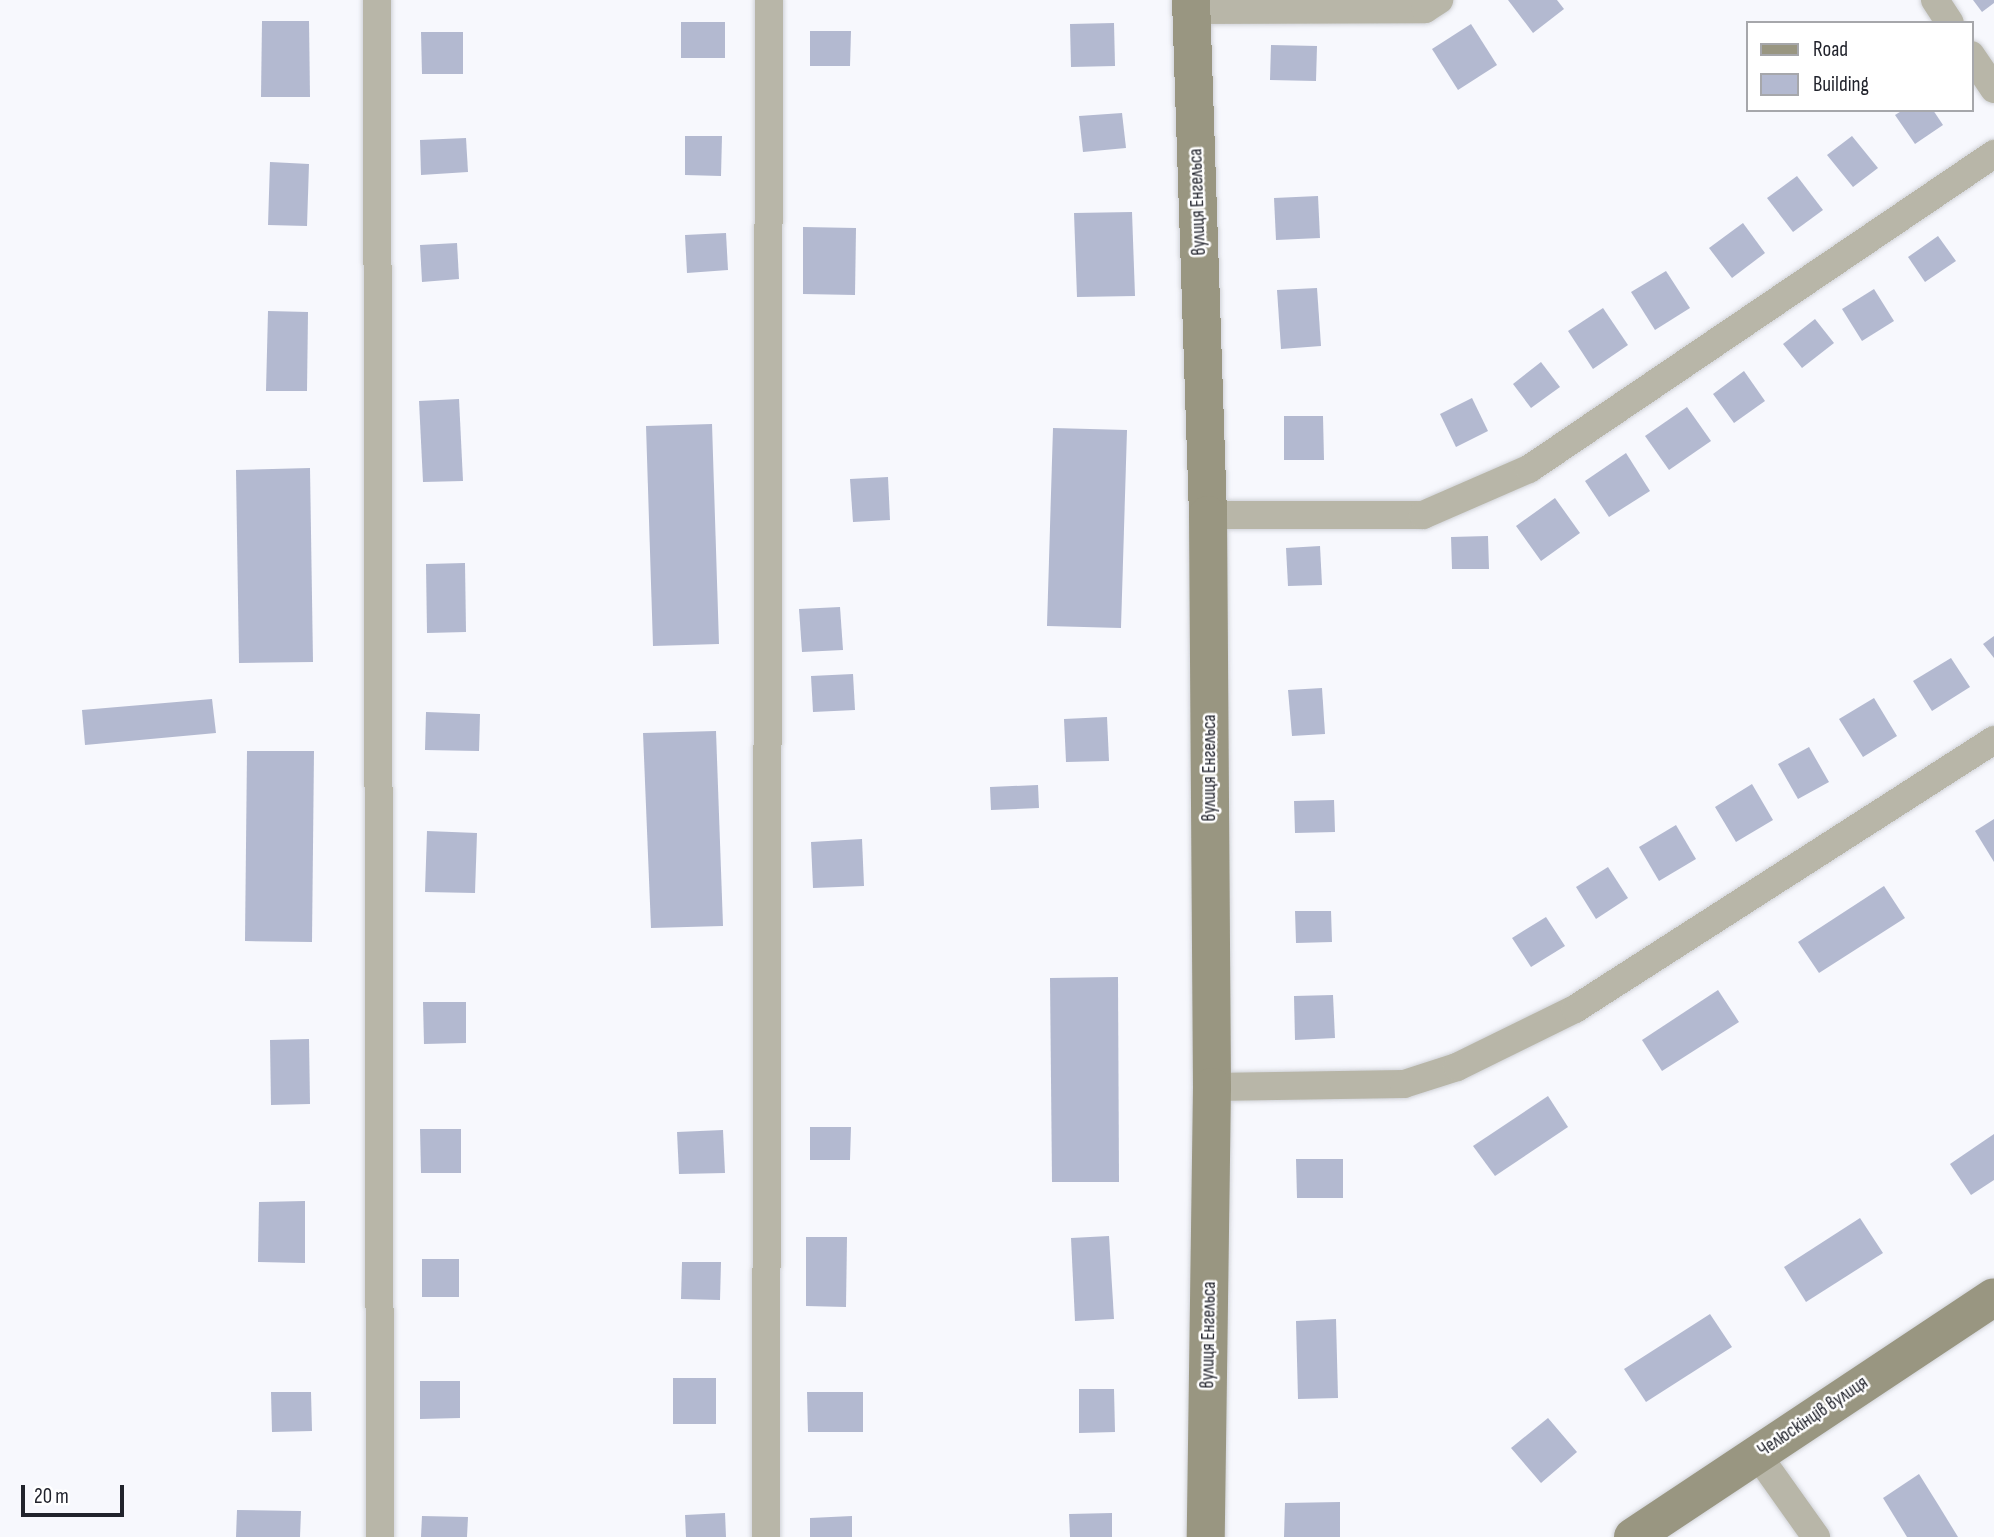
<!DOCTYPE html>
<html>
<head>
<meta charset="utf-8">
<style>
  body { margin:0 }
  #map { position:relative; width:1994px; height:1537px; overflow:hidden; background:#f7f8fd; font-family:"Sofia Sans Condensed",sans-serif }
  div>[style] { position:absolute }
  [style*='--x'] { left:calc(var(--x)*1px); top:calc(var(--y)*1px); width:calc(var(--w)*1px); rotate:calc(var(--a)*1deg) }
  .building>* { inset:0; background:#b3b9d0 }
  .roads { filter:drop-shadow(0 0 2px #d0d2d7) drop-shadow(0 0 2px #d0d2d7) }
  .street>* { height:28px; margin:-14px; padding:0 14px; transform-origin:14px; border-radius:14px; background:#b8b6a8 }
  .secondary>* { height:38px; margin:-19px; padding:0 19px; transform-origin:19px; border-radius:19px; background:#999681 }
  span { translate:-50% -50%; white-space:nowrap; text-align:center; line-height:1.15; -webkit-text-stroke:5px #fff; paint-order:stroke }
  .street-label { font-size:19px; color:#21232c }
  .legend { position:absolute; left:1746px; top:21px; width:228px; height:91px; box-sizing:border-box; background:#fff; border:2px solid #a6a7ab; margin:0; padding:9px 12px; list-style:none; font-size:21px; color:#21232c }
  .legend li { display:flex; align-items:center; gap:14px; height:35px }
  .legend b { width:35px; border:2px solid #a6a7ab }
  .scale { position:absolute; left:21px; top:1485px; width:103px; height:32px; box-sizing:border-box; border:4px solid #21232c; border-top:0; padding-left:9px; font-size:21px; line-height:24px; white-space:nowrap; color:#21232c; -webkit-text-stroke:5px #fff; paint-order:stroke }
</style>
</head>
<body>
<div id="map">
  <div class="building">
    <i style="clip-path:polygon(1508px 0,1557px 0,1564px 9px,1533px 33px)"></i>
    <i style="clip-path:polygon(1973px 0,1994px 0,1994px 3px,1982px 12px)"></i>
    <i style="clip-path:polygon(262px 21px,309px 21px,310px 97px,261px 97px)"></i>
    <i style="clip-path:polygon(681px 22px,725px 22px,725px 58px,681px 58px)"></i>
    <i style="clip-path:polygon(1114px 23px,1115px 66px,1071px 67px,1070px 24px)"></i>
    <i style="clip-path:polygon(1471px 24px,1497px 65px,1458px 90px,1432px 49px)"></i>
    <i style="clip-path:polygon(810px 31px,851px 31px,850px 66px,810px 66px)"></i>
    <i style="clip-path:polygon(421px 32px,463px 32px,463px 74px,422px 74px)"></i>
    <i style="clip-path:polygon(1271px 45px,1317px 46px,1316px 81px,1270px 80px)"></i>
    <i style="clip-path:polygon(1903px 110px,1933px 110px,1943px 125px,1915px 144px,1895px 115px)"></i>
    <i style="clip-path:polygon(1122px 113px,1126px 148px,1083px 152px,1079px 116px)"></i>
    <i style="clip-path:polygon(685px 136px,722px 136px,721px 176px,685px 175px)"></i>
    <i style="clip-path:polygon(1852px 136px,1878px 168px,1853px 187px,1827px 155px)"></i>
    <i style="clip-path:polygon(466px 138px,468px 172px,421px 175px,420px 140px)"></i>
    <i style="clip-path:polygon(270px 162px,309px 164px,307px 226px,268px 225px)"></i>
    <i style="clip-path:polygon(1797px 176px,1823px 210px,1793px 232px,1767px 198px)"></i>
    <i style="clip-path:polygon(1318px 196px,1320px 238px,1276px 240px,1274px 198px)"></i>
    <i style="clip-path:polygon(1132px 212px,1135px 296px,1077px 297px,1074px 213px)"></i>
    <i style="clip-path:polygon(1743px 223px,1765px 253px,1732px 278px,1709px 248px)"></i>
    <i style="clip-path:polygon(803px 227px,856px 228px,855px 295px,803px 294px)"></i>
    <i style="clip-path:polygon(726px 233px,728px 270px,687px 273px,685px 235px)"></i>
    <i style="clip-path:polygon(1938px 236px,1956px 261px,1925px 282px,1908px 257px)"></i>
    <i style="clip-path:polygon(457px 243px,459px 279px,422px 282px,420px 245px)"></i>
    <i style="clip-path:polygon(1666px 271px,1690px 308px,1655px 330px,1631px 292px)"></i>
    <i style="clip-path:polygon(1317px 288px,1321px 346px,1281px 349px,1277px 290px)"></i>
    <i style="clip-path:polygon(1874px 289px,1894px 321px,1862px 341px,1842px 309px)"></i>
    <i style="clip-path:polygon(1603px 308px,1628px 345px,1593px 369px,1568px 331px)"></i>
    <i style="clip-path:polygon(268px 311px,308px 312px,307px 391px,266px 391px)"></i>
    <i style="clip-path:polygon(1815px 319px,1834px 343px,1802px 368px,1783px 344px)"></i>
    <i style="clip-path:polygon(1541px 362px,1560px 387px,1531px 408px,1513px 384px)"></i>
    <i style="clip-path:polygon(1744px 371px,1765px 401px,1734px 423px,1713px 394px)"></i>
    <i style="clip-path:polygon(1472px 398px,1488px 431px,1456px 447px,1440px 414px)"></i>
    <i style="clip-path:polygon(459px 399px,463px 481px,423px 482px,419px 401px)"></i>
    <i style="clip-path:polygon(1687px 407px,1711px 441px,1669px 470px,1645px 436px)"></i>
    <i style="clip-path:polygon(1284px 416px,1323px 416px,1324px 460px,1284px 460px)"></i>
    <i style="clip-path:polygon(712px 424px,719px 644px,653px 646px,646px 426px)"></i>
    <i style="clip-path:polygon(1053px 428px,1127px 430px,1121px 628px,1047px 626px)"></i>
    <i style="clip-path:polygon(1626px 453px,1650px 491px,1609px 517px,1585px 481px)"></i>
    <i style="clip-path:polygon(310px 468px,313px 662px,239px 663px,236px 470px)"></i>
    <i style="clip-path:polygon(888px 477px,890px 520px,853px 522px,850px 479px)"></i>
    <i style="clip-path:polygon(1555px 498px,1580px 533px,1541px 561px,1516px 526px)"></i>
    <i style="clip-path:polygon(1488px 536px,1489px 569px,1452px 569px,1451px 537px)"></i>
    <i style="clip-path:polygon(1320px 546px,1322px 585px,1288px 586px,1286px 548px)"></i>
    <i style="clip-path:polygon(465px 563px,466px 632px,427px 633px,426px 564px)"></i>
    <i style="clip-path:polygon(840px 607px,843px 650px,802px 652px,799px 609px)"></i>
    <i style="clip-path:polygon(1994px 636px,1994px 658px,1983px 644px)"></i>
    <i style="clip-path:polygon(1951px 658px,1970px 687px,1932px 711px,1913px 681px)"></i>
    <i style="clip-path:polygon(853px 674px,855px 710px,813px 712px,811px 676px)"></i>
    <i style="clip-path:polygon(1322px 688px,1325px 734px,1292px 736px,1288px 690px)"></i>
    <i style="clip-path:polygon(1874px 698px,1897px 736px,1863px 757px,1839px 719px)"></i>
    <i style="clip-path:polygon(212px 699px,216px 733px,85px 745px,82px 710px)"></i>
    <i style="clip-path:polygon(426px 712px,480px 714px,479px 751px,425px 750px)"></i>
    <i style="clip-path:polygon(1107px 717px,1109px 761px,1066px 762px,1064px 719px)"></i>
    <i style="clip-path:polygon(716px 731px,723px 926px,651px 928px,643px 733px)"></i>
    <i style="clip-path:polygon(1809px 747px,1829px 782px,1798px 799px,1778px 764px)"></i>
    <i style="clip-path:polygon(247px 751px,314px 751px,312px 942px,245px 941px)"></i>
    <i style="clip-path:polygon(1752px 784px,1773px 820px,1736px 842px,1715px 807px)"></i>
    <i style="clip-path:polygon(1038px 785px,1039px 808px,991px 810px,990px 787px)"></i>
    <i style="clip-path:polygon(1334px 800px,1335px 832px,1295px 833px,1294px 801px)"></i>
    <i style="clip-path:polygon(1994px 819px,1994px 862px,1975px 831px)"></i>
    <i style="clip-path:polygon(1676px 825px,1696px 859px,1659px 881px,1639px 847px)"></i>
    <i style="clip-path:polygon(427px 831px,477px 833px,475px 893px,425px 892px)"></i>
    <i style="clip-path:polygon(862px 839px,864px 886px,813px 888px,811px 842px)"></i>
    <i style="clip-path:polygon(1608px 867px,1628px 898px,1596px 919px,1576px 887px)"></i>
    <i style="clip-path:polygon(1884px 886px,1905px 918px,1819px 973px,1798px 942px)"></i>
    <i style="clip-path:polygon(1295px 911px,1331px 911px,1332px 942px,1296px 943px)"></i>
    <i style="clip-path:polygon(1546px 917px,1565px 946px,1531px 967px,1512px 938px)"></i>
    <i style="clip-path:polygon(1118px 977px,1119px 1182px,1052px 1182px,1050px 978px)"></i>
    <i style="clip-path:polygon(1718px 990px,1739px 1022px,1662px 1071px,1642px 1040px)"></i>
    <i style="clip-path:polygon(1333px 995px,1335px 1038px,1295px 1040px,1294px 996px)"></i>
    <i style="clip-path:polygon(423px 1002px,466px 1002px,466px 1043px,424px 1044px)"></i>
    <i style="clip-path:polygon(309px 1039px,310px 1104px,271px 1105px,270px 1040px)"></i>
    <i style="clip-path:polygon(1548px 1096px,1568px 1127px,1495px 1176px,1473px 1146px)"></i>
    <i style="clip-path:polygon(810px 1127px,851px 1127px,850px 1160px,810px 1160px)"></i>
    <i style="clip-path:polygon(420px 1129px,461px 1129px,461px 1173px,421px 1173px)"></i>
    <i style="clip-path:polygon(723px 1130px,725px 1173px,679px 1174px,677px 1132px)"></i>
    <i style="clip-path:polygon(1994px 1134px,1994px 1180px,1971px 1195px,1950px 1164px)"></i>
    <i style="clip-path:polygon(1296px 1159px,1343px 1159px,1343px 1198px,1297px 1198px)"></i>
    <i style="clip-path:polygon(305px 1201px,305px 1263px,258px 1262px,259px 1202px)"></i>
    <i style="clip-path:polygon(1860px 1218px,1883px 1253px,1806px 1302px,1784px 1267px)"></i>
    <i style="clip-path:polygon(1109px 1236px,1114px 1319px,1075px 1321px,1071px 1238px)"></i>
    <i style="clip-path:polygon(806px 1237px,847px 1237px,846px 1307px,806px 1306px)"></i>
    <i style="clip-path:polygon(422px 1259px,459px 1259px,459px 1297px,422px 1297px)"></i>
    <i style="clip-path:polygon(682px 1262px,721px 1262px,720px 1300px,681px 1299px)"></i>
    <i style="clip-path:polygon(1710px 1314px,1732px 1347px,1646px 1402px,1624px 1369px)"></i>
    <i style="clip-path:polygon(1336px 1319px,1338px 1398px,1298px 1399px,1296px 1321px)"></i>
    <i style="clip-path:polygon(673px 1378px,716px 1378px,716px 1424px,673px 1424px)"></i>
    <i style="clip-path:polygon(420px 1381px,460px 1381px,460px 1418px,420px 1419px)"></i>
    <i style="clip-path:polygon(1079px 1389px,1114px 1389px,1115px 1432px,1079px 1433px)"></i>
    <i style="clip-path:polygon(271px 1392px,311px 1392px,312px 1431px,272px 1432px)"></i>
    <i style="clip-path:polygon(807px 1392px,863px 1392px,863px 1432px,808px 1432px)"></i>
    <i style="clip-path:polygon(1548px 1418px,1577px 1452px,1541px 1483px,1511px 1448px)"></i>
    <i style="clip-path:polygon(1919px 1474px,1939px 1506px,1958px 1537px,1907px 1537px,1883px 1498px)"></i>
    <i style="clip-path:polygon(1340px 1502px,1340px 1537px,1284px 1537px,1285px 1503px)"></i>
    <i style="clip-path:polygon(237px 1510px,301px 1511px,300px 1537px,236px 1537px)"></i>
    <i style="clip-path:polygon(725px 1513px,726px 1537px,686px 1537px,685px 1515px)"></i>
    <i style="clip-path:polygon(1112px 1513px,1112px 1537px,1070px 1537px,1069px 1514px)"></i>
    <i style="clip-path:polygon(422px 1516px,468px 1517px,467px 1537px,421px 1537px)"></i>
    <i style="clip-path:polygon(852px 1516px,852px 1537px,810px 1537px,810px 1518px)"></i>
  </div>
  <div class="roads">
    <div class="street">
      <i style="--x:377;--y:0;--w:1537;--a:89.89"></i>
      <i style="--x:1935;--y:0;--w:27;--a:57"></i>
      <i style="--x:1191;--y:10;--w:234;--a:-0.2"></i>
      <i style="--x:1425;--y:9;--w:17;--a:-33"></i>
      <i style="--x:1971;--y:55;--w:41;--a:55.9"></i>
      <i style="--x:1208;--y:515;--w:215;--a:0"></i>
      <i style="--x:1423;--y:515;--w:116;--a:-23.5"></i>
      <i style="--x:1529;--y:469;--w:562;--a:-34.11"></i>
      <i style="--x:1212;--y:1087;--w:192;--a:-0.9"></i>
      <i style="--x:1404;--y:1084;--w:56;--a:-17.8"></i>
      <i style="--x:1457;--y:1067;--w:131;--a:-26.2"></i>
      <i style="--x:1575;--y:1009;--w:498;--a:-32.7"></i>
      <i style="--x:1757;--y:1454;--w:102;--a:54.6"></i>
      <i style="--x:766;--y:1537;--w:1537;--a:-89.89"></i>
    </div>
    <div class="secondary">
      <i style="--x:1191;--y:0;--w:515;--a:88.11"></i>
      <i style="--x:1208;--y:515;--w:572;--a:89.6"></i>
      <i style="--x:1212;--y:1087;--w:450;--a:90.8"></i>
      <i style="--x:1633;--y:1537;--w:433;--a:-33.6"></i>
    </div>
  </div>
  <div class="street-label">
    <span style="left:1198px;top:202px;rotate:-92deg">вулиця Енгельса</span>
    <span style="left:1210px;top:768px;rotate:-90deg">вулиця Енгельса</span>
    <span style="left:1209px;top:1335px;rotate:-89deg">вулиця Енгельса</span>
    <span style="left:1813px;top:1417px;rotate:-34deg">Челюскінців вулиця</span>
  </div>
  <ul class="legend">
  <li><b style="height:9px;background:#999681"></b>Road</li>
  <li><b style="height:19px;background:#b3b9d0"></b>Building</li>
  </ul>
  <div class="scale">20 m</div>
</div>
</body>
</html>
